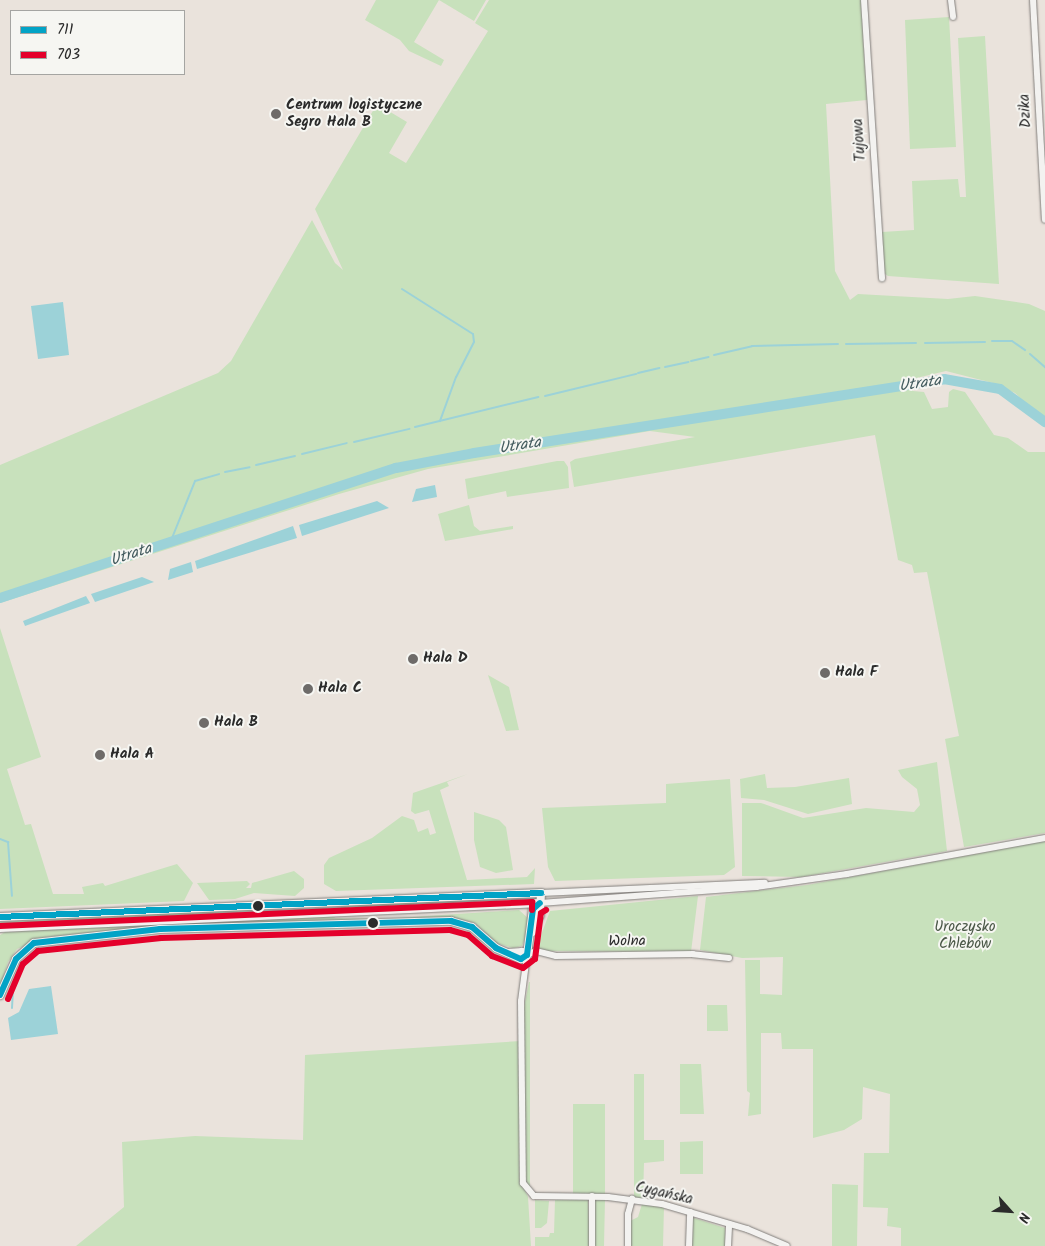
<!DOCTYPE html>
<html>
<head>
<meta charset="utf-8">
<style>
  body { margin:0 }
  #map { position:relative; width:1045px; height:1246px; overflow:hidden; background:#eae3dc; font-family:Kalam,sans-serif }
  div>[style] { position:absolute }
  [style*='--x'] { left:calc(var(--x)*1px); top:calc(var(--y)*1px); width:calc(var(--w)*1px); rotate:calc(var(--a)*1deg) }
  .green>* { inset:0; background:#c8e1bc }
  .water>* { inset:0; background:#9cd2d8 }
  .stream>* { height:2px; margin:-1px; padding:0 1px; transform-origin:1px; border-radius:1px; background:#9cd2d8 }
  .river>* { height:10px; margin:-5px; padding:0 5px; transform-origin:5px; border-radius:5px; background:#9cd2d8 }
  .roads { filter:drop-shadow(0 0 1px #817e7b) drop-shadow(0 0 1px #817e7b) }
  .minor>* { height:6px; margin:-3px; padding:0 3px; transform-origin:3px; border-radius:3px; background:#f3f2f0 }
  .tertiary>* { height:8px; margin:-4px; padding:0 4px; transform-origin:4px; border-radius:4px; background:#f3f2f0 }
  .bus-1>* { height:6px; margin:-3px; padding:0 3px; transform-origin:3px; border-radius:3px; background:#02a3c6 }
  .bus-2>* { height:6px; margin:-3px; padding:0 3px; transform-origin:3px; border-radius:3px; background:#e4002b }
  .dots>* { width:14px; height:14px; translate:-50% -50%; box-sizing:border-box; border:2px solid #f6f6f2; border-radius:50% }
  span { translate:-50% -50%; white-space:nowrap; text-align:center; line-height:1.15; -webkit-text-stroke:4px #f6f6f2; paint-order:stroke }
  .poi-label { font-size:15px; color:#2b2b2b; font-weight:700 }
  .left { translate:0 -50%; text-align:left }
  .street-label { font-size:15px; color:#2b2b2b }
  .park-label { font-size:15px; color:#4b5848 }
  .water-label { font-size:16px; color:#435b5e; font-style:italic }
  .legend { position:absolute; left:10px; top:10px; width:175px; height:65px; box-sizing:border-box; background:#f6f6f2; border:1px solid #a5a5a2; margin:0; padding:6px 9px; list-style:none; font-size:15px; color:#2b2b2b }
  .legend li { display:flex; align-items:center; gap:10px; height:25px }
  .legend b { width:25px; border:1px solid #a5a5a2 }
  .north { position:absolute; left:985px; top:1186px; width:50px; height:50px; -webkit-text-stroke:4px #f6f6f2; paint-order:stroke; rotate:116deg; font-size:14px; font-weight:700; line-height:20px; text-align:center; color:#2b2b2b }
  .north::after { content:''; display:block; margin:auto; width:18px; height:22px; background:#2b2b2b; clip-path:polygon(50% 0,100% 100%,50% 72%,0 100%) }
</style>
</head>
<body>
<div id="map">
  <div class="green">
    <i style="clip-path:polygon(376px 0,486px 0,474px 21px,439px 0,414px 42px,444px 60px,441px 66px,409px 51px,400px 40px,365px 20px)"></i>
    <i style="clip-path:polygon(489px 0,861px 0,867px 100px,826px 104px,835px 271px,850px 300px,858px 294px,948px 299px,975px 296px,1029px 304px,1045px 311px,1045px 421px,1015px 393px,993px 383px,946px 371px,912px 379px,913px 391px,924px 392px,932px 409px,948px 407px,949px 392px,953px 389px,965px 392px,994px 435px,1008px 438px,1028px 452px,1045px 452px,1045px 833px,964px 847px,945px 739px,959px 736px,927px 572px,914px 573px,912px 565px,898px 560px,875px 435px,574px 487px,570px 462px,575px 459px,695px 437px,650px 431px,428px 469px,339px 494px,0 603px,0 465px,218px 373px,231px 361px,312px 220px,335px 263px,343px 270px,315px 209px,377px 104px,407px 122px,389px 153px,406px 163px,488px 31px,475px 23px)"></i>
    <i style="clip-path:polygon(949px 17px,956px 147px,910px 149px,905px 20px)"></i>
    <i style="clip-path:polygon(985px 36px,999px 284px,888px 276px,884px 273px,882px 232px,914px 230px,912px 181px,958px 179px,960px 197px,966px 197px,958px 38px)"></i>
    <i style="clip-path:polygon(557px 461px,564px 461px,568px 467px,569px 488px,507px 497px,506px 491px,468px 499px,465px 479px)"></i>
    <i style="clip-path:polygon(469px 505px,474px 526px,480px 531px,513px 526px,513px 529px,445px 541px,438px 514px)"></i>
    <i style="clip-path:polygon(0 628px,41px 757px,7px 769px,25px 825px,31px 824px,53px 894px,84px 894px,82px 887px,103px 883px,105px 886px,177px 864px,193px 883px,184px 901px,0 909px)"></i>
    <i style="clip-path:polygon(488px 675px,509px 687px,519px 730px,506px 731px)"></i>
    <i style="clip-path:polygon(937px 762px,947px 851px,801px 877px,742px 876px,742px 803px,761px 803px,803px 818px,866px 808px,914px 812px,920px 805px,917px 789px,902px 777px,898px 770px)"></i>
    <i style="clip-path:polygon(468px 774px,447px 782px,449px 786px,440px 790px,467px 880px,527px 877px,535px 868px,534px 884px,336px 891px,324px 884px,324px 865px,329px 858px,372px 838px,402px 816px,414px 820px,418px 832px,428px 828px,430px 835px,436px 833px,429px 810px,415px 814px,411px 811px,413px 793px)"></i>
    <i style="clip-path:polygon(765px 774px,767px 788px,795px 787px,849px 778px,852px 804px,808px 814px,764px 800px,741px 798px,740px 779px)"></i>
    <i style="clip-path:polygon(730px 779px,735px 867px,724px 875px,555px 881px,548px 867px,542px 808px,666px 803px,666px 784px)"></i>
    <i style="clip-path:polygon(474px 812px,499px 820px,506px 827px,513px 870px,496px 873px,480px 867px,474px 840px)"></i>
    <i style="clip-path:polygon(1045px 841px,1045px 1246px,901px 1246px,901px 1228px,887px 1226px,888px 1208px,863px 1207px,864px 1153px,889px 1153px,890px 1094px,863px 1087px,862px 1119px,844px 1130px,813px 1138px,813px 1049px,782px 1049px,781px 1033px,761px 1033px,761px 1114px,748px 1116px,750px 1093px,747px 1091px,745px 960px,760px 960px,760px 994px,782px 995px,783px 957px,742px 958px,700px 950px,706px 897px,807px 885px)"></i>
    <i style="clip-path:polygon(294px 871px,304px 879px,304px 888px,295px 896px,254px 893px,235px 899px,209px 900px,197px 883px,247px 881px,250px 884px,246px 888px,251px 888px,252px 883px)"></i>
    <i style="clip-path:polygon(698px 896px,691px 952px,541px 951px,537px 946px,550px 911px)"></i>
    <i style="clip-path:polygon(511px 897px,444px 904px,341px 909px,341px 904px)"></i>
    <i style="clip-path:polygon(307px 907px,143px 918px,0 925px,0 922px,80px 917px)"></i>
    <i style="clip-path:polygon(519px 910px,529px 919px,528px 930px,522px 946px,513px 948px,496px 943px,475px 923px,452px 917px,165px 926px,45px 937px,17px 949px,8px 962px,0 987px,0 935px,5px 932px,334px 916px,335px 918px,382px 919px)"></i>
    <i style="clip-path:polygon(529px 982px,530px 982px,530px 1188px,526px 1186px,525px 1158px,523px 1012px)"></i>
    <i style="clip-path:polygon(707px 1005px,727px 1005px,728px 1031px,707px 1031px)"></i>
    <i style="clip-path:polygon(521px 1041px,521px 1182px,528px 1197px,531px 1246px,76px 1246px,124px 1207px,122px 1142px,195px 1136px,303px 1140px,305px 1055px)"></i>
    <i style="clip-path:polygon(680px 1064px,701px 1064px,704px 1114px,680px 1114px)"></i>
    <i style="clip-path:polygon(634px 1074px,644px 1074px,644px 1140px,664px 1140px,664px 1161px,644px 1163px,643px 1199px,634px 1197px)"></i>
    <i style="clip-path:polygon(573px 1104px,605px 1104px,605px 1194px,573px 1194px)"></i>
    <i style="clip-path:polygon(703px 1141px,703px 1174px,680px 1174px,680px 1142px)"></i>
    <i style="clip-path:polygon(832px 1184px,858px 1185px,857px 1246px,832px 1246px)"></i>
    <i style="clip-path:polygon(588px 1199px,590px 1246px,535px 1246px,535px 1237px,549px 1237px,550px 1233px,554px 1233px,555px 1200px)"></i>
    <i style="clip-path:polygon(594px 1199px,605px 1199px,604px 1246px,593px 1246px)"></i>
    <i style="clip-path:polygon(535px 1200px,549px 1201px,547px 1223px,541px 1228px,535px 1228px)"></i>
    <i style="clip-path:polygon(642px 1204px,664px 1207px,663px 1246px,629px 1246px,630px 1221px,638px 1217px)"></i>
    <i style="clip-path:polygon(691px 1217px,725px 1228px,725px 1246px,691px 1246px)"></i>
  </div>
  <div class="water">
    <i style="clip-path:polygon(63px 302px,69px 355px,38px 359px,31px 306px)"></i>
    <i style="clip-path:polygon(435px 485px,437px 497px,412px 502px,416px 489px)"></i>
    <i style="clip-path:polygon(377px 501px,389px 508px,302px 536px,299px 525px)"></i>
    <i style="clip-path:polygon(293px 526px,297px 538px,197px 569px,195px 561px)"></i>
    <i style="clip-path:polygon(191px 562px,193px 572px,168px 580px,170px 569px)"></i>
    <i style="clip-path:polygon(142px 577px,154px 582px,95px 602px,91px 594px)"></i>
    <i style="clip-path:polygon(86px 596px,90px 603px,25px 626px,23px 621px)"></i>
    <i style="clip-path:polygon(51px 986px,58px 1034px,11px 1040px,8px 1018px,19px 1012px,29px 989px)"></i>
  </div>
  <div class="stream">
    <i style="--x:402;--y:289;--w:84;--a:32.4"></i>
    <i style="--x:473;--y:334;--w:8;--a:83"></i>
    <i style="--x:474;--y:342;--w:39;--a:117"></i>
    <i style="--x:456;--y:377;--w:47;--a:110"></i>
    <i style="--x:992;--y:341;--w:20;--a:0"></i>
    <i style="--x:1012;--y:341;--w:16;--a:35"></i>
    <i style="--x:925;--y:343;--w:60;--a:-1"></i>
    <i style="--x:846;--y:344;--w:70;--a:-0.8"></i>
    <i style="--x:1030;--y:354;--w:20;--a:41"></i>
    <i style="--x:714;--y:355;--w:39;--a:-13"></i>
    <i style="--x:752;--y:346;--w:86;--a:-1.3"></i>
    <i style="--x:691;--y:361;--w:18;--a:-13"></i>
    <i style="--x:665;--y:367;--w:24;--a:-12"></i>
    <i style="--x:638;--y:373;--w:22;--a:-13"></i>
    <i style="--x:545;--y:396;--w:94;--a:-13.6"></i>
    <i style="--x:415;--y:427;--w:127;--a:-13.7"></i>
    <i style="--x:354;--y:442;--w:57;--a:-13.3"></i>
    <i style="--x:302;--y:454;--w:46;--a:-13.7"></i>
    <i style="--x:256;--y:465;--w:40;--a:-13"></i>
    <i style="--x:225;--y:472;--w:25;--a:-11"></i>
    <i style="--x:170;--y:543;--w:67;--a:-68"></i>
    <i style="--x:195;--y:481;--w:25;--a:-16"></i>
    <i style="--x:0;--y:839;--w:9;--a:21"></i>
    <i style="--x:8;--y:842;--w:54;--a:85.8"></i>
    <i style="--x:12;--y:1008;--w:18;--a:-87"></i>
  </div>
  <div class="river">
    <i style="--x:0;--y:598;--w:417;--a:-18.2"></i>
    <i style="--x:396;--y:468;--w:79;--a:-10.9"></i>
    <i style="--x:474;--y:453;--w:476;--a:-8.9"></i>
    <i style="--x:944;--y:379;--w:57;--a:10.1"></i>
    <i style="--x:1000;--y:389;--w:56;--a:36.3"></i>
  </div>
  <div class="roads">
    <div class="minor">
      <i style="--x:864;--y:0;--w:279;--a:86.3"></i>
      <i style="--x:951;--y:0;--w:17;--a:83"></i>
      <i style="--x:1033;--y:0;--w:220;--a:86.9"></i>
      <i style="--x:541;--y:893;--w:224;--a:-2.6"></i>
      <i style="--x:540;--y:903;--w:217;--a:-4.2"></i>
      <i style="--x:756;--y:887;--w:92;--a:-8.1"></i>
      <i style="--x:847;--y:874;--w:201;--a:-10.3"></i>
      <i style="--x:729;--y:958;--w:36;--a:-174"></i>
      <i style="--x:693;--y:954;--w:137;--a:179.2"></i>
      <i style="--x:556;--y:956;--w:21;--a:-166"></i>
      <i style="--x:536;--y:951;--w:10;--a:156"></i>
      <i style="--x:527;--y:955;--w:46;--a:97.4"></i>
      <i style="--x:521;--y:1001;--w:182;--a:89.4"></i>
      <i style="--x:523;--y:1183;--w:17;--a:50"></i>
      <i style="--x:534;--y:1196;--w:74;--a:0.8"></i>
      <i style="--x:608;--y:1197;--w:54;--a:7.4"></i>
      <i style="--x:662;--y:1204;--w:89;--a:16.4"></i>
      <i style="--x:747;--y:1229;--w:43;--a:23"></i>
      <i style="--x:592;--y:1246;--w:50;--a:-90"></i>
      <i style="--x:628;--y:1246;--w:32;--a:-90"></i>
      <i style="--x:628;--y:1214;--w:16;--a:-75"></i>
      <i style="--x:689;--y:1246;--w:34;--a:-88"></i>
      <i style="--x:728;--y:1246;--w:22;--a:-87"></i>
    </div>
    <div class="tertiary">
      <i style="--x:0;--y:917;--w:542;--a:-2.54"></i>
      <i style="--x:541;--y:893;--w:22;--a:93"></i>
      <i style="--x:540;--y:915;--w:19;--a:115"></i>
      <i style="--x:0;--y:928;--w:541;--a:-2.65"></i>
      <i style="--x:508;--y:953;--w:14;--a:-4"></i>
      <i style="--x:522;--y:952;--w:6;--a:31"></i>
      <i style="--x:0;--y:995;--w:39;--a:-66"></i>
      <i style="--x:16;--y:959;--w:24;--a:-42"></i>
      <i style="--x:34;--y:943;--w:127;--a:-6.3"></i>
      <i style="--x:160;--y:929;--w:291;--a:-1.6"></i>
      <i style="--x:451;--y:921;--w:22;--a:16"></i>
      <i style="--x:472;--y:927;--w:32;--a:41"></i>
      <i style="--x:496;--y:948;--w:27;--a:24"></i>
      <i style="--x:521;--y:959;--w:7;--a:-34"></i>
      <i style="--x:527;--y:955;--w:46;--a:-82.6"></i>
      <i style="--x:533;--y:909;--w:9;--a:-41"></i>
    </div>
  </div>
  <div class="bus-1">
    <i style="--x:0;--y:917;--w:542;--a:-2.54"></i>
    <i style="--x:0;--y:995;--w:39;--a:-66"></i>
    <i style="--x:16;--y:959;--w:24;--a:-42"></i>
    <i style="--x:34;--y:943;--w:127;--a:-6.3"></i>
    <i style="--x:160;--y:929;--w:291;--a:-1.6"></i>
    <i style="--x:451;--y:921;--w:22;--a:16"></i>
    <i style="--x:472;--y:927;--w:32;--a:41"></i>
    <i style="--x:496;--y:948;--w:27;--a:24"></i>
    <i style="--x:521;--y:959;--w:7;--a:-34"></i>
    <i style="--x:527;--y:955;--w:46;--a:-82.6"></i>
    <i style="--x:533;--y:909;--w:9;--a:-41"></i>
  </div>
  <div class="bus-2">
    <i style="--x:0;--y:926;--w:533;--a:-2.58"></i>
    <i style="--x:532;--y:902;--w:8;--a:90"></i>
    <i style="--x:8;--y:999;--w:38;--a:-67"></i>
    <i style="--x:23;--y:964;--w:20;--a:-41"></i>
    <i style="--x:38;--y:951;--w:124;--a:-6"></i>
    <i style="--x:161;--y:938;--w:289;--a:-1.6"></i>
    <i style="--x:450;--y:930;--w:19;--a:16"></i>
    <i style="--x:468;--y:935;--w:32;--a:41"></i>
    <i style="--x:492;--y:956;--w:33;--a:21"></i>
    <i style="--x:523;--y:968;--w:15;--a:-37"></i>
    <i style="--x:535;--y:959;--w:46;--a:-82.6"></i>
    <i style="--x:541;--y:913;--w:6;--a:-31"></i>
  </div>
  <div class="dots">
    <i style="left:276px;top:114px;background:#6e6b69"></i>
    <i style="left:413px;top:659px;background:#6e6b69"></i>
    <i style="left:825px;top:673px;background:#6e6b69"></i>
    <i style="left:308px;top:689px;background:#6e6b69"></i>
    <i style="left:204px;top:723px;background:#6e6b69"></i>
    <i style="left:100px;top:755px;background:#6e6b69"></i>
    <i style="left:258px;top:906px;background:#2b2b2b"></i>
    <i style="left:373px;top:923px;background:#2b2b2b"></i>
  </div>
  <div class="poi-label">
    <span class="left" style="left:286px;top:114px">Centrum logistyczne<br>Segro Hala B</span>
    <span class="left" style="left:423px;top:659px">Hala D</span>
    <span class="left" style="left:835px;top:673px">Hala F</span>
    <span class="left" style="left:318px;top:689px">Hala C</span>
    <span class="left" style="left:214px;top:723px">Hala B</span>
    <span class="left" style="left:110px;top:755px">Hala A</span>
  </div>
  <div class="street-label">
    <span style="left:1026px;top:111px;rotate:-93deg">Dzika</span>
    <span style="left:860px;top:140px;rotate:-94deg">Tujowa</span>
    <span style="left:627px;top:942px;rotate:-1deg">Wolna</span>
    <span style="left:664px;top:1194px;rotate:13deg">Cygańska</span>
  </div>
  <div class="park-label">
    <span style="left:965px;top:936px">Uroczysko<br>Chlebów</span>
  </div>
  <div class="water-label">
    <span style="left:920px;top:384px;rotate:-8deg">Utrata</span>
    <span style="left:520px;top:446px;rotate:-9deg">Utrata</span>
    <span style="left:131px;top:555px;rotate:-18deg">Utrata</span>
  </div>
  <ul class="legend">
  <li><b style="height:6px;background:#02a3c6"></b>711</li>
  <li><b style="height:6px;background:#e4002b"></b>703</li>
  </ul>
  <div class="north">N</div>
</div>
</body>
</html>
